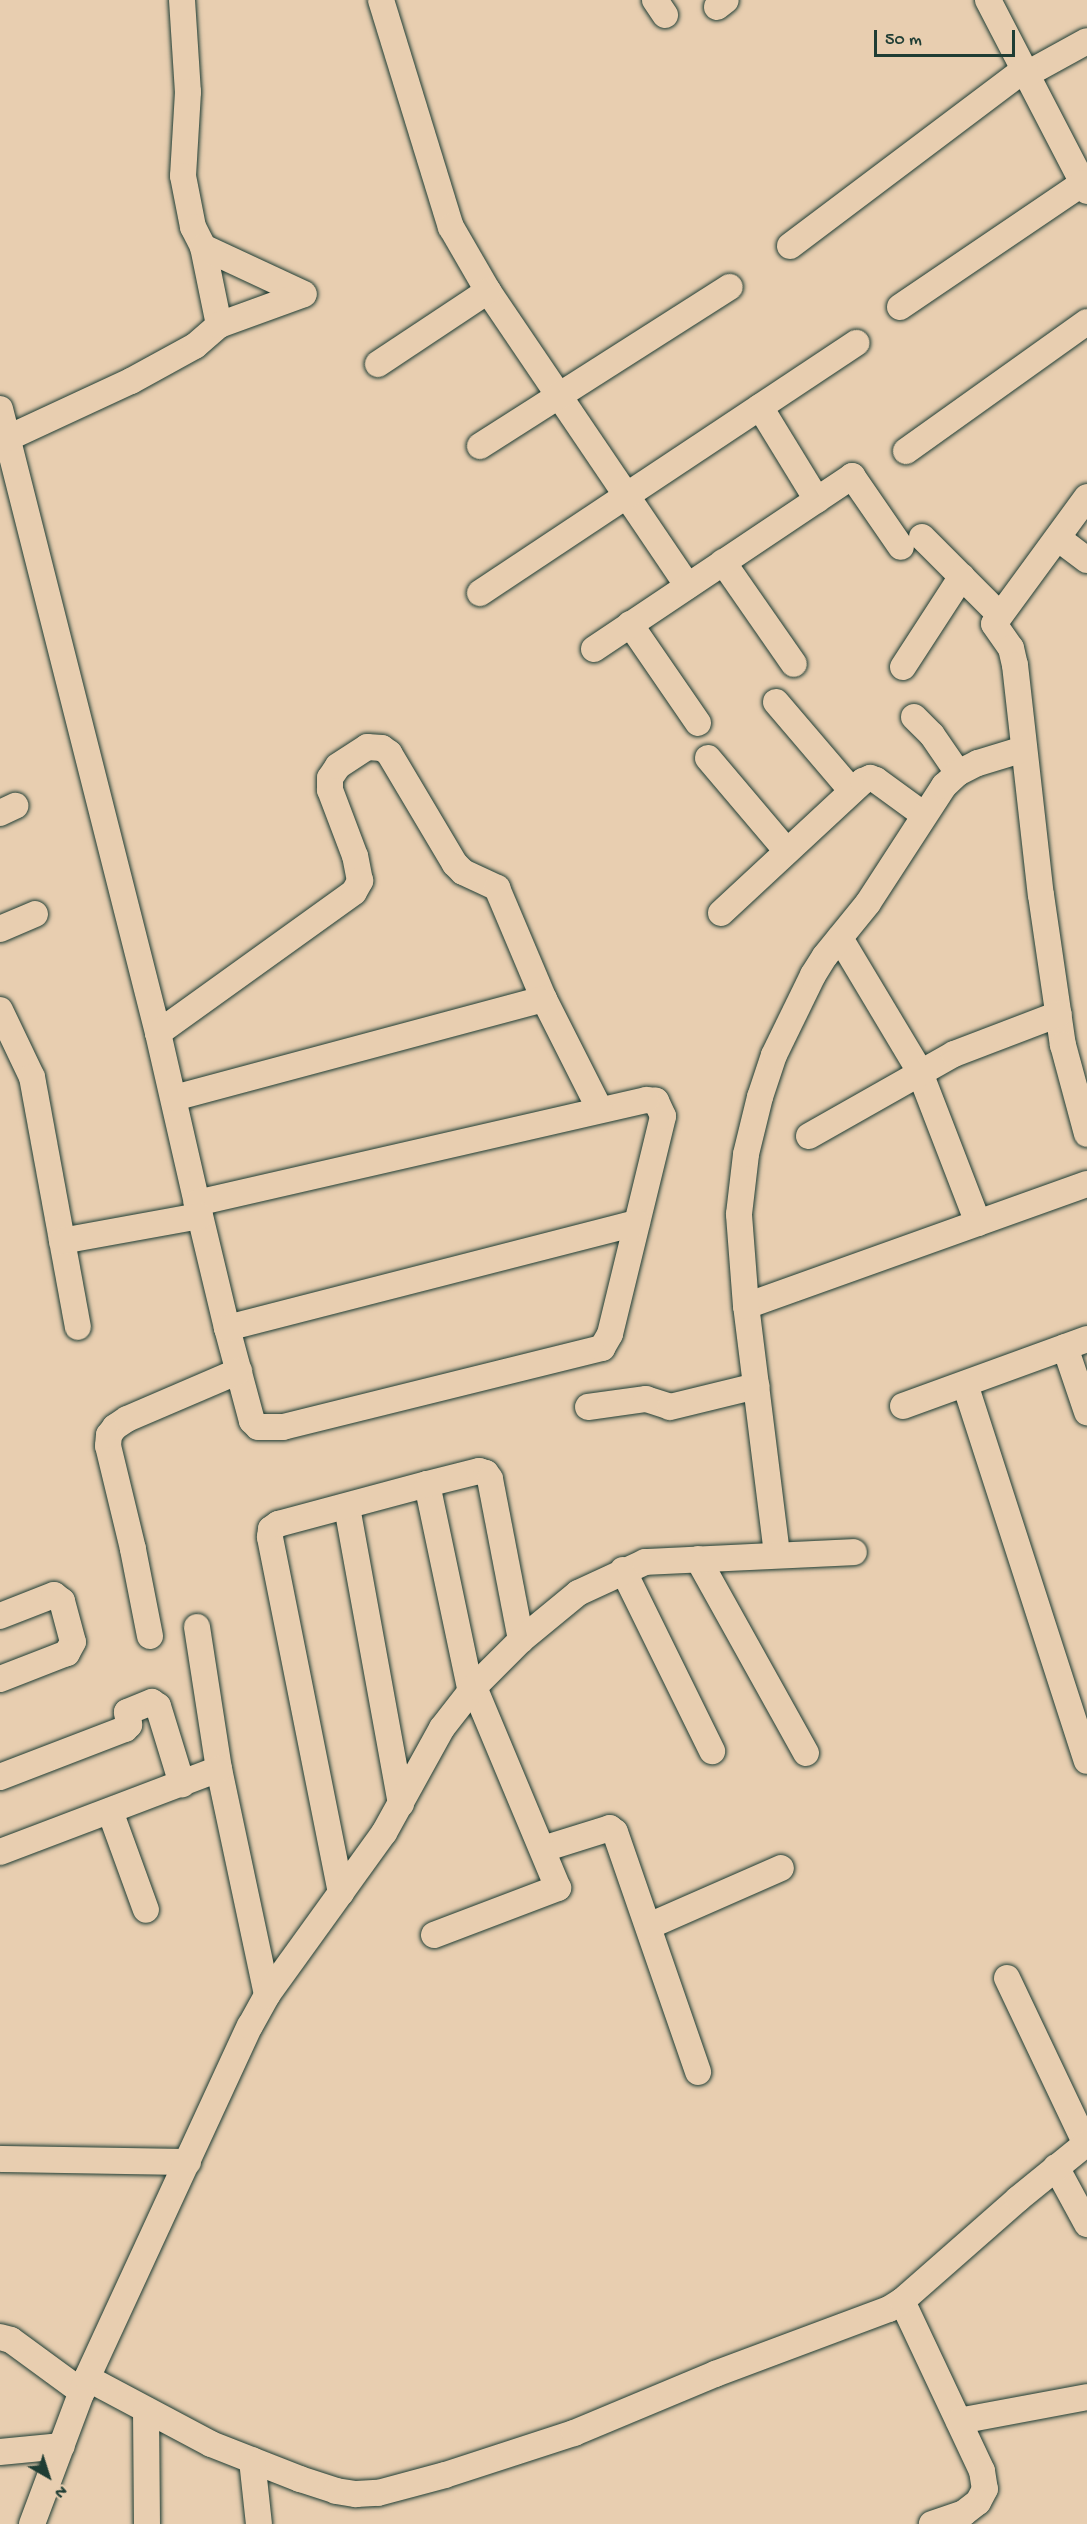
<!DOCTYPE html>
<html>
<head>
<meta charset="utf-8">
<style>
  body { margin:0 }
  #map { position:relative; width:1087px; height:2524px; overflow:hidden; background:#e8ceb0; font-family:"Gochi Hand",sans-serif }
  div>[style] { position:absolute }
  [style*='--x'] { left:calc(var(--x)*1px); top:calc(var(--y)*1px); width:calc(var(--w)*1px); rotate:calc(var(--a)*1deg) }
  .roads { filter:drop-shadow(0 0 2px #1f3d34) drop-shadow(0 0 2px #1f3d34) }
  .minor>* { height:26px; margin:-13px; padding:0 13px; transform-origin:13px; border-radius:13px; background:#e8ceb0 }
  span { translate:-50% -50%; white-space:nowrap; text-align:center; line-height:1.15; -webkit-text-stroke:5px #e8ceb0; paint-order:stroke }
  .north { position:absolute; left:18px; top:2446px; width:60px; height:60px; -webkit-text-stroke:4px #e8ceb0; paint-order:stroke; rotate:141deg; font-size:16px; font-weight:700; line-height:24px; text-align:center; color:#1f3d34 }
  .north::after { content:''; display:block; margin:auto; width:21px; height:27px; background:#1f3d34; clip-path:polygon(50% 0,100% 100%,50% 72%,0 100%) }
  .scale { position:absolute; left:874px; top:30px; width:141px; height:27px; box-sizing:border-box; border:3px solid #1f3d34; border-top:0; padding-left:8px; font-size:18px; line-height:21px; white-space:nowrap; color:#1f3d34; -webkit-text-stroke:4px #e8ceb0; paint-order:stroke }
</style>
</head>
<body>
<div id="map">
  <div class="roads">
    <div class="minor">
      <i style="--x:182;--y:0;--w:92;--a:86.3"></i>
      <i style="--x:188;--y:92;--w:84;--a:93.4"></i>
      <i style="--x:183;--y:176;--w:52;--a:78.9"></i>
      <i style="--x:193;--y:227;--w:22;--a:63"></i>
      <i style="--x:203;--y:247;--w:80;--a:78.4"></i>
      <i style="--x:381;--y:0;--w:238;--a:72.9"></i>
      <i style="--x:451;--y:227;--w:74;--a:60"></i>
      <i style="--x:488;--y:291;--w:356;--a:55.9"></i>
      <i style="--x:655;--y:0;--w:18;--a:56"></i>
      <i style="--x:988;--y:0;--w:215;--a:62.6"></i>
      <i style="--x:717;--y:7;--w:11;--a:-38"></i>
      <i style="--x:1027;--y:74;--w:68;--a:-28.8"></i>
      <i style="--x:790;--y:246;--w:294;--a:-37"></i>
      <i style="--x:203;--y:247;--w:111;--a:25"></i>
      <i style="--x:900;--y:307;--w:221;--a:-34.1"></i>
      <i style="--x:378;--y:364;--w:132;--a:-33.6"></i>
      <i style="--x:760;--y:407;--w:109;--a:58.5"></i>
      <i style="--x:0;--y:409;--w:644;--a:75.79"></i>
      <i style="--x:158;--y:1033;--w:174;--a:77.1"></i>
      <i style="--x:197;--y:1203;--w:129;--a:76.5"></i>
      <i style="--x:227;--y:1328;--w:96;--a:75"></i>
      <i style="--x:252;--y:1421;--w:8;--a:45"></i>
      <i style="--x:258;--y:1427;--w:25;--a:0"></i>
      <i style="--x:283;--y:1427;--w:329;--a:-13.9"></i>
      <i style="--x:602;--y:1348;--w:16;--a:-60"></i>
      <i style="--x:610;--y:1334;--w:224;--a:-76.3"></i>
      <i style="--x:663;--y:1116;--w:17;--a:-115"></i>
      <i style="--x:656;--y:1101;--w:10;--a:-174"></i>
      <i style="--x:646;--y:1100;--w:461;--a:167.1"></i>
      <i style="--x:8;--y:438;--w:136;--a:-24.9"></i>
      <i style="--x:131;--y:381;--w:73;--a:-28.7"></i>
      <i style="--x:195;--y:346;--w:32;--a:-41"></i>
      <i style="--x:219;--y:325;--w:90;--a:-20"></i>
      <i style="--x:480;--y:446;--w:296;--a:-32.5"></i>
      <i style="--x:906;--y:451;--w:222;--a:-35.5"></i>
      <i style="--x:1087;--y:497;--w:157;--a:126.2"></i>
      <i style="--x:994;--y:624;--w:29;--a:55"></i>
      <i style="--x:1011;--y:648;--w:17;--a:77"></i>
      <i style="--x:1015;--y:665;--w:231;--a:83.6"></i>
      <i style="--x:1041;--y:895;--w:152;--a:81.7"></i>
      <i style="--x:1063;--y:1045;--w:92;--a:74.9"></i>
      <i style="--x:922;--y:537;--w:109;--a:45"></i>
      <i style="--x:1059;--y:539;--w:35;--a:37"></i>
      <i style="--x:723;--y:562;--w:124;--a:55.2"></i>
      <i style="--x:480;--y:593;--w:452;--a:-33.6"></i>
      <i style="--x:630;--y:624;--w:120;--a:55.5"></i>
      <i style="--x:594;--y:649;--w:311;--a:-33.8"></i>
      <i style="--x:852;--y:476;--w:86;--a:55.4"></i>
      <i style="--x:903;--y:667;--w:108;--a:-57"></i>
      <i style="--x:776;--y:702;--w:117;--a:49.5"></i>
      <i style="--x:914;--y:717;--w:25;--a:45"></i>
      <i style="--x:932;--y:735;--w:46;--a:55.6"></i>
      <i style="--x:708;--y:758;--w:122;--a:49.7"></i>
      <i style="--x:0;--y:813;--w:17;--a:-25"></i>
      <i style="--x:721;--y:913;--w:194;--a:-42.9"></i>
      <i style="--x:863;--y:781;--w:8;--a:-23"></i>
      <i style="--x:870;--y:778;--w:6;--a:18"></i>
      <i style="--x:876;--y:780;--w:59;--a:36.1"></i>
      <i style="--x:0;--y:929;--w:38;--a:-23"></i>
      <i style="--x:840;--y:938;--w:154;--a:59.1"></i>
      <i style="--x:919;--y:1070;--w:164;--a:68.9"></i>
      <i style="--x:0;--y:1010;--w:74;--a:64.5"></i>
      <i style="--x:32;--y:1077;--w:254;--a:79.6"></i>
      <i style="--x:158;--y:1033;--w:241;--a:-35.7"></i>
      <i style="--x:354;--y:892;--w:13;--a:-61"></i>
      <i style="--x:360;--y:881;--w:25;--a:-101"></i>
      <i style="--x:355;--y:856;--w:71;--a:-110.7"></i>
      <i style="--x:330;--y:790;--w:12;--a:-90"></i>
      <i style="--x:330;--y:778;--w:14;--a:-56"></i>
      <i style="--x:338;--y:766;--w:35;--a:-33"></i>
      <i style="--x:367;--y:747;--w:15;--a:4"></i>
      <i style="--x:382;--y:748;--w:9;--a:36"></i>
      <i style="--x:389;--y:753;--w:129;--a:59.3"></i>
      <i style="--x:455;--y:864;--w:11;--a:45"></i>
      <i style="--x:463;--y:872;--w:38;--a:25"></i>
      <i style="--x:497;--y:888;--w:121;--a:67.1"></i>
      <i style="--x:544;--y:999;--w:124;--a:63.2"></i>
      <i style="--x:174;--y:1098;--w:383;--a:-15"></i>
      <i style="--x:809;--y:1136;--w:167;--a:-29.5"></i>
      <i style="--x:954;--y:1054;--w:112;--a:-20.9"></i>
      <i style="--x:62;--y:1241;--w:140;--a:-10.3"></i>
      <i style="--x:746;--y:1306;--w:362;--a:-19.7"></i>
      <i style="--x:227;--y:1328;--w:423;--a:-14.4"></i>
      <i style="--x:1065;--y:1347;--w:69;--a:71.3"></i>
      <i style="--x:965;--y:1384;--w:396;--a:72.1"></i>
      <i style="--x:903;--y:1406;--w:196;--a:-20"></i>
      <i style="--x:588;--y:1407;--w:59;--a:-7.9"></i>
      <i style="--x:646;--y:1399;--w:25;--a:18"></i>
      <i style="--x:670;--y:1407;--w:89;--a:-13.7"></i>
      <i style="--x:427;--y:1484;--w:213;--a:78.1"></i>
      <i style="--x:347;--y:1507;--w:302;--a:79.7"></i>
      <i style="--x:777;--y:1554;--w:250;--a:-97.1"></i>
      <i style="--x:746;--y:1306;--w:92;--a:-94.4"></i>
      <i style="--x:739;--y:1214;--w:60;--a:-83.3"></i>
      <i style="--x:746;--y:1154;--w:59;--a:-76.2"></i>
      <i style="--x:760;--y:1097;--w:44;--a:-71.6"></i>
      <i style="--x:774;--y:1055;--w:89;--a:-64"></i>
      <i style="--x:813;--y:975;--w:22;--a:-58"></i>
      <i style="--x:825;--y:956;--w:68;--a:-50.9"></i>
      <i style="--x:868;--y:903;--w:140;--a:-57"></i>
      <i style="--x:944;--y:786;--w:19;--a:-43"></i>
      <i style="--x:958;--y:773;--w:22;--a:-27"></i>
      <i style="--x:978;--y:763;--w:48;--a:-16.9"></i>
      <i style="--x:698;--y:1559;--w:222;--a:60.9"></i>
      <i style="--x:623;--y:1570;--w:202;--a:63.8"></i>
      <i style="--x:0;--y:1616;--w:58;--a:-21.3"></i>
      <i style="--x:54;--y:1595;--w:10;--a:37"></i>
      <i style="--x:62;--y:1601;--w:42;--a:75"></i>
      <i style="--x:73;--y:1642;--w:13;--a:119"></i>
      <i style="--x:67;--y:1653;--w:72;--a:158.8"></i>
      <i style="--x:197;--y:1627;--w:144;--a:81.2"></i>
      <i style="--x:219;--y:1769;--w:231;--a:78"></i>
      <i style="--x:150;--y:1636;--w:89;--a:-101.1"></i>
      <i style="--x:133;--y:1549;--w:106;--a:-103.6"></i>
      <i style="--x:108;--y:1446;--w:11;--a:-85"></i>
      <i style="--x:109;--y:1435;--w:10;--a:-53"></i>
      <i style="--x:115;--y:1427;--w:14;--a:-34"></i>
      <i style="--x:127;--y:1419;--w:122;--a:-23.2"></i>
      <i style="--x:0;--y:1777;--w:134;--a:-21"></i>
      <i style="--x:125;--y:1729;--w:6;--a:-45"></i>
      <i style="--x:129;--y:1725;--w:13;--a:-99"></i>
      <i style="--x:127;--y:1712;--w:27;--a:-22"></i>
      <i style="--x:152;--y:1702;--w:7;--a:34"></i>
      <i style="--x:158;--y:1706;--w:82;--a:72.9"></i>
      <i style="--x:110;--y:1811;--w:105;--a:70"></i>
      <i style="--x:543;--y:1849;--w:70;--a:-17.4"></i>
      <i style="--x:610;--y:1828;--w:6;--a:39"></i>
      <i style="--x:615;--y:1832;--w:254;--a:70.9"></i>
      <i style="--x:0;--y:1852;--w:234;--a:-20.8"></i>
      <i style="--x:341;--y:1893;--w:363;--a:-101.3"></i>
      <i style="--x:270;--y:1537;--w:8;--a:-83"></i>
      <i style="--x:271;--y:1529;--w:9;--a:-36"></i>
      <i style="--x:278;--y:1524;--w:154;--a:-15"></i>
      <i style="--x:427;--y:1484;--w:54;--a:-14"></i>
      <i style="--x:479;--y:1471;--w:7;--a:16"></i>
      <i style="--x:486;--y:1473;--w:7;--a:56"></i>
      <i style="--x:490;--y:1479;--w:164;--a:79.1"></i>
      <i style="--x:649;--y:1926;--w:144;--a:-23.7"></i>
      <i style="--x:434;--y:1935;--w:133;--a:-20.8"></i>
      <i style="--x:558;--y:1888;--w:218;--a:-112.7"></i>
      <i style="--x:1007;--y:1978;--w:184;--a:64.6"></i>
      <i style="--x:0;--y:2159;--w:188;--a:0.9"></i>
      <i style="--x:1056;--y:2167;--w:65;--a:61.5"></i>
      <i style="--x:902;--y:2301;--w:188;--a:64.8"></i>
      <i style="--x:982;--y:2471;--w:18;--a:81"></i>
      <i style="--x:985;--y:2489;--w:15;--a:118"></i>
      <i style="--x:978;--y:2502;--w:18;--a:142"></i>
      <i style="--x:964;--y:2513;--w:34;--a:161"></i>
      <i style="--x:0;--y:2337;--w:11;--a:15"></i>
      <i style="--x:11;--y:2340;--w:88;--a:36.2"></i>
      <i style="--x:87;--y:2378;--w:140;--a:28"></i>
      <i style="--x:211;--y:2444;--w:96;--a:21.5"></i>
      <i style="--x:300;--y:2479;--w:38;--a:18"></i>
      <i style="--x:336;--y:2491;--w:20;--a:9"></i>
      <i style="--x:356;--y:2494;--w:22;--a:-3"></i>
      <i style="--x:378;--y:2493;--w:69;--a:-15"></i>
      <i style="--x:445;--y:2475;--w:136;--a:-18"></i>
      <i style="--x:574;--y:2433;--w:153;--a:-22.7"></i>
      <i style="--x:715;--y:2374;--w:186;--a:-20.5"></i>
      <i style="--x:889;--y:2309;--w:15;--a:-32"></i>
      <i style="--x:902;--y:2301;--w:154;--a:-41.3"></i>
      <i style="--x:1018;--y:2199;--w:89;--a:-39.1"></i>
      <i style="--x:146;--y:2410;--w:114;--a:89.5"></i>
      <i style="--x:959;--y:2421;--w:130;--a:-10.6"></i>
      <i style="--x:0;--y:2452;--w:62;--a:-5.5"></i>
      <i style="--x:252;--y:2460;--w:64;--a:83.8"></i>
      <i style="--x:32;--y:2524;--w:156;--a:-69.4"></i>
      <i style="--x:87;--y:2378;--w:388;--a:-65.2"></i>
      <i style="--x:250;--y:2026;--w:35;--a:-61"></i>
      <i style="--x:267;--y:1995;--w:200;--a:-54.2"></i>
      <i style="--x:384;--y:1833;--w:120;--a:-61.1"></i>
      <i style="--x:442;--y:1728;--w:52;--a:-52"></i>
      <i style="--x:474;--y:1687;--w:66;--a:-45"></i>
      <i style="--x:521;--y:1640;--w:74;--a:-39.5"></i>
      <i style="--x:578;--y:1593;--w:74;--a:-24.8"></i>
      <i style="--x:645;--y:1562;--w:209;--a:-2.7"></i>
    </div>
  </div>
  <div class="north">N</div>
  <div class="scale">50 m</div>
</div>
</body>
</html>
